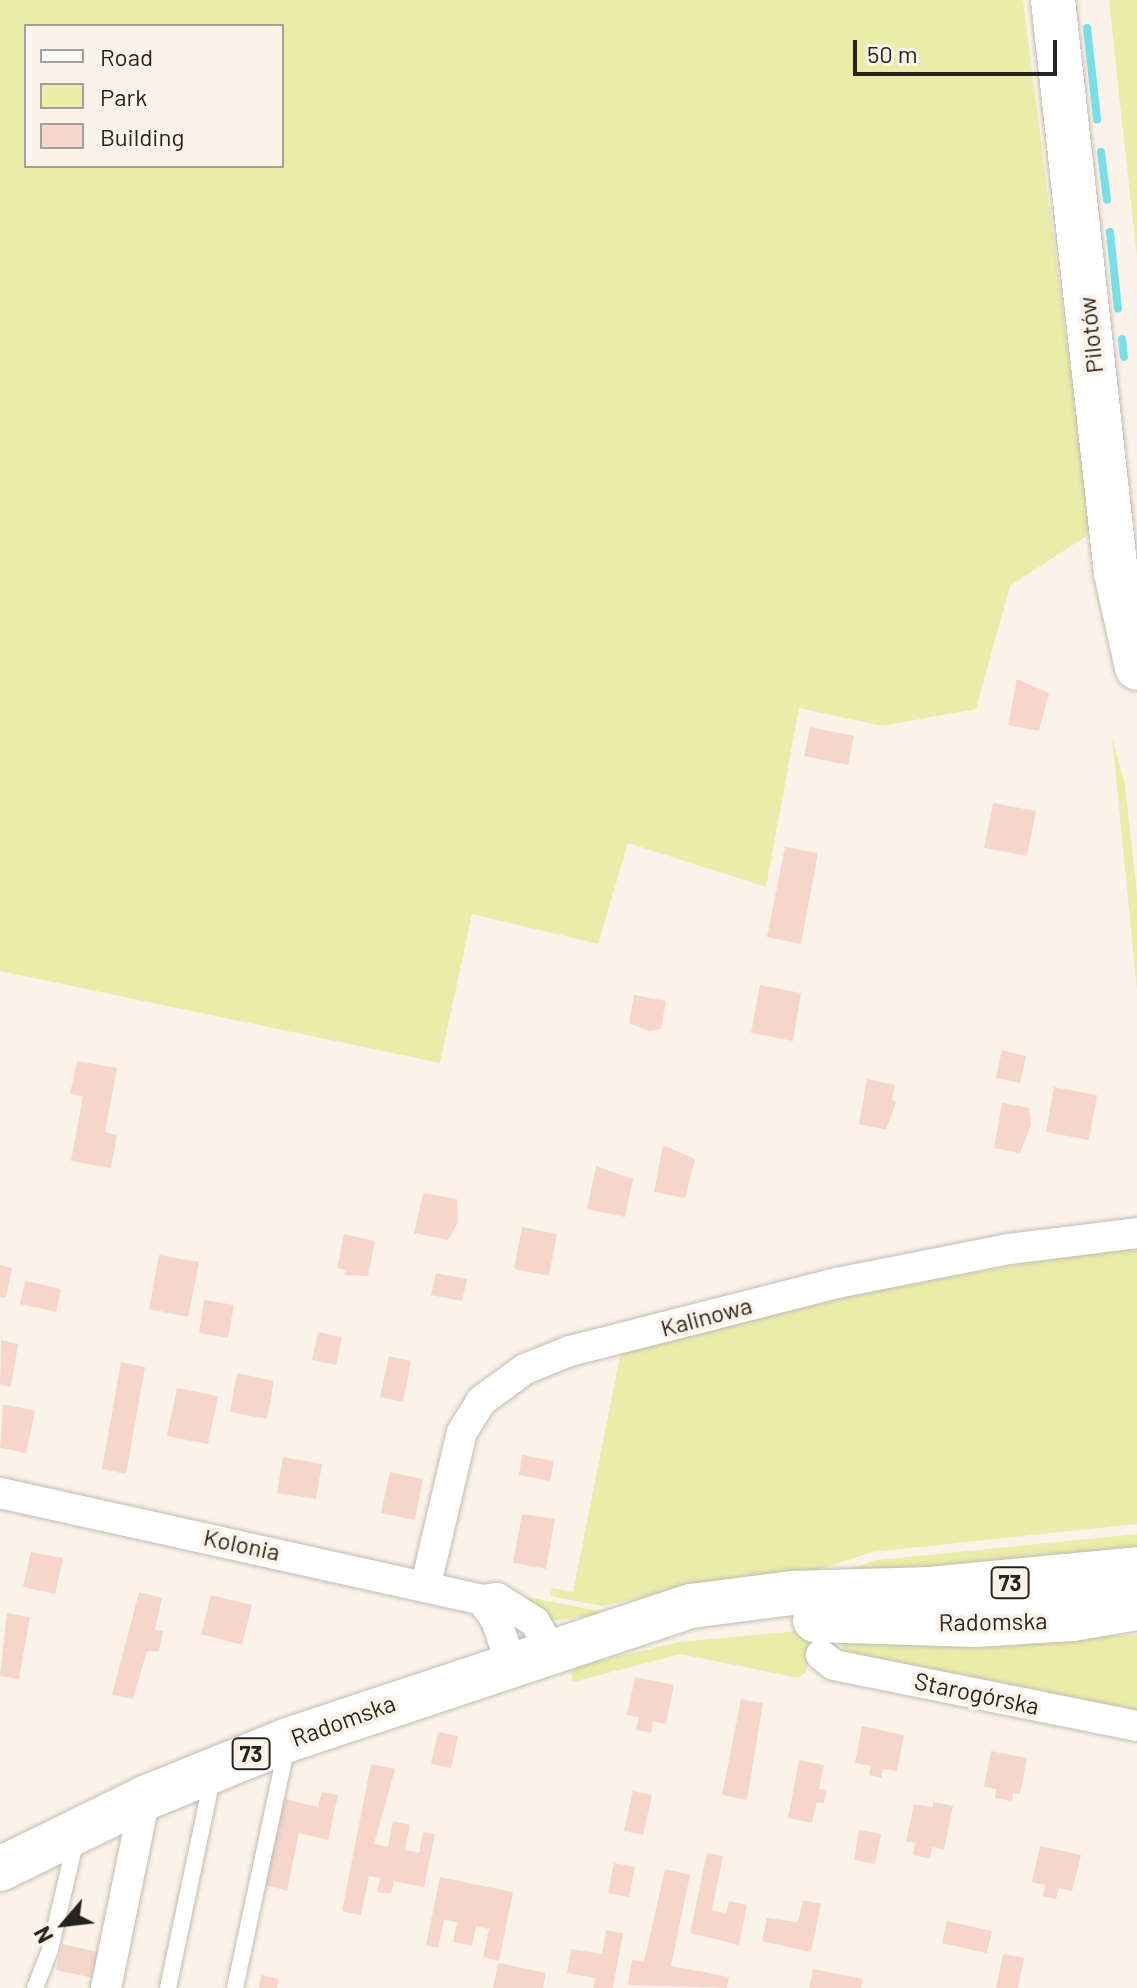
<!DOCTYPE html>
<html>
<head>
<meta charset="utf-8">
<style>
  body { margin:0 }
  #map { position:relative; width:1137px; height:1988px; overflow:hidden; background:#fbf3e9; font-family:Barlow,sans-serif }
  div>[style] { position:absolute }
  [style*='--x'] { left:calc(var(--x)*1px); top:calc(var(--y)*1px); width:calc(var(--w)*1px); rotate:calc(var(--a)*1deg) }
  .green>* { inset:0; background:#eaeda9 }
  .stream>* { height:8px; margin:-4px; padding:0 4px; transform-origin:4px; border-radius:4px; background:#79dfe7 }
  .building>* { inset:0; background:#f6d6cb }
  .roads { filter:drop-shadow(0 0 2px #c2bbb1) drop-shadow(0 0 2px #c2bbb1) }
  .service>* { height:16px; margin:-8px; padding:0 8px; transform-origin:8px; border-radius:8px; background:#fff }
  .minor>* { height:30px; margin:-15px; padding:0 15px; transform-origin:15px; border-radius:15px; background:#fff }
  .secondary>* { height:44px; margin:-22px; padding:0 22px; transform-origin:22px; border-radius:22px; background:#fff }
  .primary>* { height:44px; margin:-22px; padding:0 22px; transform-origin:22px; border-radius:22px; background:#fff }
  span { translate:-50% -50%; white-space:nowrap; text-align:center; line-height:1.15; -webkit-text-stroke:8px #fbf3e9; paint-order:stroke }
  .shield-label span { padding:2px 6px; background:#fbf3e9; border:2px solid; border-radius:6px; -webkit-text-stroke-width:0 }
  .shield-label { font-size:22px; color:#272420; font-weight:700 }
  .street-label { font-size:24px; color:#272420 }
  .legend { position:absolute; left:24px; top:24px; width:260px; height:144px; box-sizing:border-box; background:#fbf3e9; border:2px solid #a6a099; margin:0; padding:10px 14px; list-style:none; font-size:24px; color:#272420 }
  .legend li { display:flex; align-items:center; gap:16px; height:40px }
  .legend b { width:40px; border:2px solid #a6a099 }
  .north { position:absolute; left:24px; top:1884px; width:80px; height:80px; -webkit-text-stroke:6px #fbf3e9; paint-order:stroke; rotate:242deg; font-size:22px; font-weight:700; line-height:32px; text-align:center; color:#272420 }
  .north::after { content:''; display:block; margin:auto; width:28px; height:36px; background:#272420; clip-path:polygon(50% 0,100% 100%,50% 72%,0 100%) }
  .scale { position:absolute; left:853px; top:40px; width:204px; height:36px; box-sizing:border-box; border:4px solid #272420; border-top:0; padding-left:10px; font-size:24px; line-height:28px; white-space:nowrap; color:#272420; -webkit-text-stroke:6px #fbf3e9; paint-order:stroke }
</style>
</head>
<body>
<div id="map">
  <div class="green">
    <i style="clip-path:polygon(evenodd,0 0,1023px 0,1091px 533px,1010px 586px,976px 709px,882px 726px,799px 708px,766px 887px,628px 843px,598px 944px,472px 914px,440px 1063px,0 971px,0 0,26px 26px,282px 26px,282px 166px,26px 166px,26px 26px)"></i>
    <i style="clip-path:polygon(1109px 0,1137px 0,1137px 257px,1123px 132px)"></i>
    <i style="clip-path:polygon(1112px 737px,1125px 785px,1137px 894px,1137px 991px)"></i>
    <i style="clip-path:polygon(1137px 1245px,1137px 1524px,873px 1552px,813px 1571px,720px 1580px,602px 1606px,550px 1596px,552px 1588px,573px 1592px,621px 1351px,890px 1287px)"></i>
    <i style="clip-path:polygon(1137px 1534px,1137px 1553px,825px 1577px,877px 1560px)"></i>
    <i style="clip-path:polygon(517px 1595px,610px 1613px,550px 1621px)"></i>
    <i style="clip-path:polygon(805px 1630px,997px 1646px,1137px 1634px,1137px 1720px,845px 1657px,842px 1643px,811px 1642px,806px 1672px,798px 1678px,681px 1654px,573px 1682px,571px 1673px,576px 1666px,680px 1642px)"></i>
  </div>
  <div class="stream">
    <i style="--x:1087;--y:28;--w:92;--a:83.7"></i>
    <i style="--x:1101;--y:152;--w:48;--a:82.9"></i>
    <i style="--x:1110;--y:232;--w:77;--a:84.1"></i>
    <i style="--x:1122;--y:339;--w:18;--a:84"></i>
  </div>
  <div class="building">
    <i style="clip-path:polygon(1017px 679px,1049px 693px,1039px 731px,1008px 725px)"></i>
    <i style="clip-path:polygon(810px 727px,854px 736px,848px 765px,804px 756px)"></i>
    <i style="clip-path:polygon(993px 803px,1036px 811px,1027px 856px,984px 848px)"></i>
    <i style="clip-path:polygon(785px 847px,818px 853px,801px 944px,767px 937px)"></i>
    <i style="clip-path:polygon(760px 985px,801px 993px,793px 1041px,751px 1033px)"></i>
    <i style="clip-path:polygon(634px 995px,666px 1001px,661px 1029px,649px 1031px,629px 1023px)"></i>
    <i style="clip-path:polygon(1002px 1050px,1026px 1056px,1020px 1083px,996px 1078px)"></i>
    <i style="clip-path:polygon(77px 1061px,117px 1068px,105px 1132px,117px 1135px,111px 1168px,71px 1161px,83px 1096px,70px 1094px)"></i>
    <i style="clip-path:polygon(867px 1079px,895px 1085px,892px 1099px,896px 1102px,886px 1130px,859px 1124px)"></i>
    <i style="clip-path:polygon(1054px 1087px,1097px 1095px,1089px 1140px,1046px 1132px)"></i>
    <i style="clip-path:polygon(1002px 1103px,1029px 1108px,1031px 1125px,1020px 1153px,994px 1148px)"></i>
    <i style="clip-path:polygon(663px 1145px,695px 1159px,685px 1198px,654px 1192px)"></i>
    <i style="clip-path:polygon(596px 1166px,633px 1179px,625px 1217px,587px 1209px)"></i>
    <i style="clip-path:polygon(423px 1193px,457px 1199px,458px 1222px,448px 1240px,414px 1233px)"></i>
    <i style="clip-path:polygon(522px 1227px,557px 1234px,549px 1276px,514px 1269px)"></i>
    <i style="clip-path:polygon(344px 1234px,375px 1241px,368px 1276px,344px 1275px,346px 1270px,337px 1268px)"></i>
    <i style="clip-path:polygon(159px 1255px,199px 1262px,188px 1317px,149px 1309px)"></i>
    <i style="clip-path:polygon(0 1265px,12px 1268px,6px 1298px,0 1297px)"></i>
    <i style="clip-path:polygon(436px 1273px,467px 1279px,462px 1301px,431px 1295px)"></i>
    <i style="clip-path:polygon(25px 1281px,61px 1289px,56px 1312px,20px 1304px)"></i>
    <i style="clip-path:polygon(204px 1300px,234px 1305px,228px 1338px,199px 1333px)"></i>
    <i style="clip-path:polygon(318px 1332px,342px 1337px,336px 1365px,312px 1360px)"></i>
    <i style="clip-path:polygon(1px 1340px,18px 1344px,11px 1387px,0 1385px)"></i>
    <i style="clip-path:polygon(389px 1356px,411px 1361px,403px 1402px,380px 1397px)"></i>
    <i style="clip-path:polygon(121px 1362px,145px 1367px,126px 1474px,102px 1469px)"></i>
    <i style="clip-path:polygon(237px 1373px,274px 1381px,267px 1419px,230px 1412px)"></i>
    <i style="clip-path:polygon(177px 1388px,218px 1396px,208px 1444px,167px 1436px)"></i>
    <i style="clip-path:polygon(3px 1404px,35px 1411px,26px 1453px,0 1448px)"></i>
    <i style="clip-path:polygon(522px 1455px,554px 1461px,550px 1481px,519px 1475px)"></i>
    <i style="clip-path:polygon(283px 1457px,322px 1464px,316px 1499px,277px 1493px)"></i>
    <i style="clip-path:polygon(390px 1472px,423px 1479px,415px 1520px,381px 1513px)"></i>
    <i style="clip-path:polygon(522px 1514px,555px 1519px,546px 1569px,513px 1563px)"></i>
    <i style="clip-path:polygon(31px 1552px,63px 1558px,55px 1594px,23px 1587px)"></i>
    <i style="clip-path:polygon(139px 1592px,162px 1598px,155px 1630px,163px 1631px,159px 1651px,147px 1651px,133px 1699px,112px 1695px)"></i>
    <i style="clip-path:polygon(211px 1595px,252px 1605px,242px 1645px,201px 1634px)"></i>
    <i style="clip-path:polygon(7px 1613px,30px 1617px,19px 1679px,0 1676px)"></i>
    <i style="clip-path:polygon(635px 1677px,674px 1685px,666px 1724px,653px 1721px,651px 1733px,636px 1730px,639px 1717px,627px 1715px)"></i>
    <i style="clip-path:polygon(741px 1699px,763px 1703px,747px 1800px,722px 1795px)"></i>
    <i style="clip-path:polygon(862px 1726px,904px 1735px,897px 1771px,883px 1769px,881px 1778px,869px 1775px,871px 1766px,855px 1763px)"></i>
    <i style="clip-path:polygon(438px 1732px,458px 1736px,451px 1768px,431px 1764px)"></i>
    <i style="clip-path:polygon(991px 1751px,1027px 1758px,1020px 1794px,1013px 1793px,1012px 1801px,995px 1798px,996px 1789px,984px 1787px)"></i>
    <i style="clip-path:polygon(799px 1760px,824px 1765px,819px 1789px,827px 1790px,824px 1803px,817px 1802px,812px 1823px,788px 1818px)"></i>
    <i style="clip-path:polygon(371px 1764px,395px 1769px,374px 1844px,388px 1847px,393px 1821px,410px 1825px,405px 1850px,419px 1853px,423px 1832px,435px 1834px,424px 1887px,394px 1881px,391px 1894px,377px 1892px,380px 1878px,369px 1876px,361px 1915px,342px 1911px)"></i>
    <i style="clip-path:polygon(633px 1791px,652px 1795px,643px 1835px,624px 1831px)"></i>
    <i style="clip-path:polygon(322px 1792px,338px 1795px,328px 1840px,299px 1833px,287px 1891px,263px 1884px,282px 1798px,318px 1807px)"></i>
    <i style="clip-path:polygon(933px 1802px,953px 1806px,944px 1850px,932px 1847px,930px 1859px,913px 1855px,915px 1843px,906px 1842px,914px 1804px,933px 1807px)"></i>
    <i style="clip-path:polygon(859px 1830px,881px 1834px,875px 1864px,854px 1860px)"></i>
    <i style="clip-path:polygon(1040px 1846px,1081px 1855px,1072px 1891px,1059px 1888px,1056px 1899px,1043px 1896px,1045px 1885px,1032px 1882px)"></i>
    <i style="clip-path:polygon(707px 1853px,723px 1856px,712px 1910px,726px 1913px,729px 1901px,747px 1905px,739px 1945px,690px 1933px)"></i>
    <i style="clip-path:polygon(614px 1863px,635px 1867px,629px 1897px,608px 1893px)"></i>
    <i style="clip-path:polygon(665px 1869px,690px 1875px,671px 1966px,729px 1977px,727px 1988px,628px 1985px,632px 1960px,644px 1962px)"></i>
    <i style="clip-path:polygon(440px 1877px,513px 1892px,499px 1961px,483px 1957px,489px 1929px,476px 1926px,472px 1946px,453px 1942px,457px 1922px,444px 1920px,438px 1948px,426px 1945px)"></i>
    <i style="clip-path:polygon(803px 1900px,821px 1904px,811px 1952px,762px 1941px,767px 1918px,798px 1922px)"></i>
    <i style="clip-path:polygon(947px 1921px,992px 1931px,987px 1953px,942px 1943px)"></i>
    <i style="clip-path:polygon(606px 1930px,623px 1933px,613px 1988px,593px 1988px,595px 1978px,567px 1973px,571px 1949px,602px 1954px)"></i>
    <i style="clip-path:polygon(62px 1944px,98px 1952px,93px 1978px,56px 1970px)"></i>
    <i style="clip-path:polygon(1003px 1954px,1024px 1958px,1018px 1988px,996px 1988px)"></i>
    <i style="clip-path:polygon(498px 1963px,546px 1973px,543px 1988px,493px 1988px)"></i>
    <i style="clip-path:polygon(813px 1969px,863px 1979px,861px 1988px,809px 1988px)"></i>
    <i style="clip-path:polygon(261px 1975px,279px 1979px,277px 1988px,259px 1988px)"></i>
  </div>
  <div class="roads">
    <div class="service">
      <i style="--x:35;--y:1988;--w:41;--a:-68.5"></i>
      <i style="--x:50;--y:1950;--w:114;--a:-76.8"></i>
      <i style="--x:168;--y:1988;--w:218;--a:-78.1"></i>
      <i style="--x:235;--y:1988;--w:249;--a:-77.9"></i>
    </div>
    <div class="minor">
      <i style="--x:0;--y:1493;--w:494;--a:12.5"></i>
      <i style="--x:482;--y:1600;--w:15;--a:-8"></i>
      <i style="--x:497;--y:1598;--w:45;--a:32.3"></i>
      <i style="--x:535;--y:1622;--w:33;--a:61"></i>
      <i style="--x:426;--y:1584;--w:156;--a:-76.7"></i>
      <i style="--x:462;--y:1432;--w:36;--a:-58"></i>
      <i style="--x:481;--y:1401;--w:54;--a:-36"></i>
      <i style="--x:525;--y:1369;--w:48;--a:-21.8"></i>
      <i style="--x:570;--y:1351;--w:276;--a:-14.3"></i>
      <i style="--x:837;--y:1283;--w:175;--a:-11.2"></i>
      <i style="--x:1009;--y:1249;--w:129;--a:-7.1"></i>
      <i style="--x:482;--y:1600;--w:24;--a:55"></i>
      <i style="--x:496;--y:1620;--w:46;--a:70.8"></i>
      <i style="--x:821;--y:1655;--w:16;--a:38"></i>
      <i style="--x:834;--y:1665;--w:309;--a:11.4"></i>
      <i style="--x:106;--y:1988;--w:194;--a:-78.4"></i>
    </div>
    <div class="secondary">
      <i style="--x:1053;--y:0;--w:576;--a:83.73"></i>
      <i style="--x:1116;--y:573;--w:97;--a:77.5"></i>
    </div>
    <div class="primary">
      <i style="--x:815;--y:1620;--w:161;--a:1.8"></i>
      <i style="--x:976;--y:1625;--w:96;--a:-3.6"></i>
      <i style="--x:1072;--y:1619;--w:66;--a:-9.6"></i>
      <i style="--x:0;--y:1869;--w:161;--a:-26.1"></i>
      <i style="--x:145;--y:1798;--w:154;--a:-22.1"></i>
      <i style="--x:288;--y:1740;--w:425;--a:-18.4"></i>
      <i style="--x:691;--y:1606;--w:102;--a:-7.3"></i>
      <i style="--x:792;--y:1593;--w:138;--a:-1.7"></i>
      <i style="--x:930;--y:1589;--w:208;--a:-5.5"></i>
    </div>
  </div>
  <div class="shield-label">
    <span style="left:1010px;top:1583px">73</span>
    <span style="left:251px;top:1754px">73</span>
  </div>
  <div class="street-label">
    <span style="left:1090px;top:335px;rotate:-96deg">Pilotów</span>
    <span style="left:706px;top:1316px;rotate:-15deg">Kalinowa</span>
    <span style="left:242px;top:1544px;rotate:12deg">Kolonia</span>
    <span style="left:993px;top:1621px;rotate:-1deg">Radomska</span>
    <span style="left:977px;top:1693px;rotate:12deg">Starogórska</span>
    <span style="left:343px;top:1720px;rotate:-20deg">Radomska</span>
  </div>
  <ul class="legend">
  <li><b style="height:10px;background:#fff"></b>Road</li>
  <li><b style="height:22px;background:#eaeda9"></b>Park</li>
  <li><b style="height:22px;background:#f6d6cb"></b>Building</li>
  </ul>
  <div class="north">N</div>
  <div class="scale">50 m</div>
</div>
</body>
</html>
